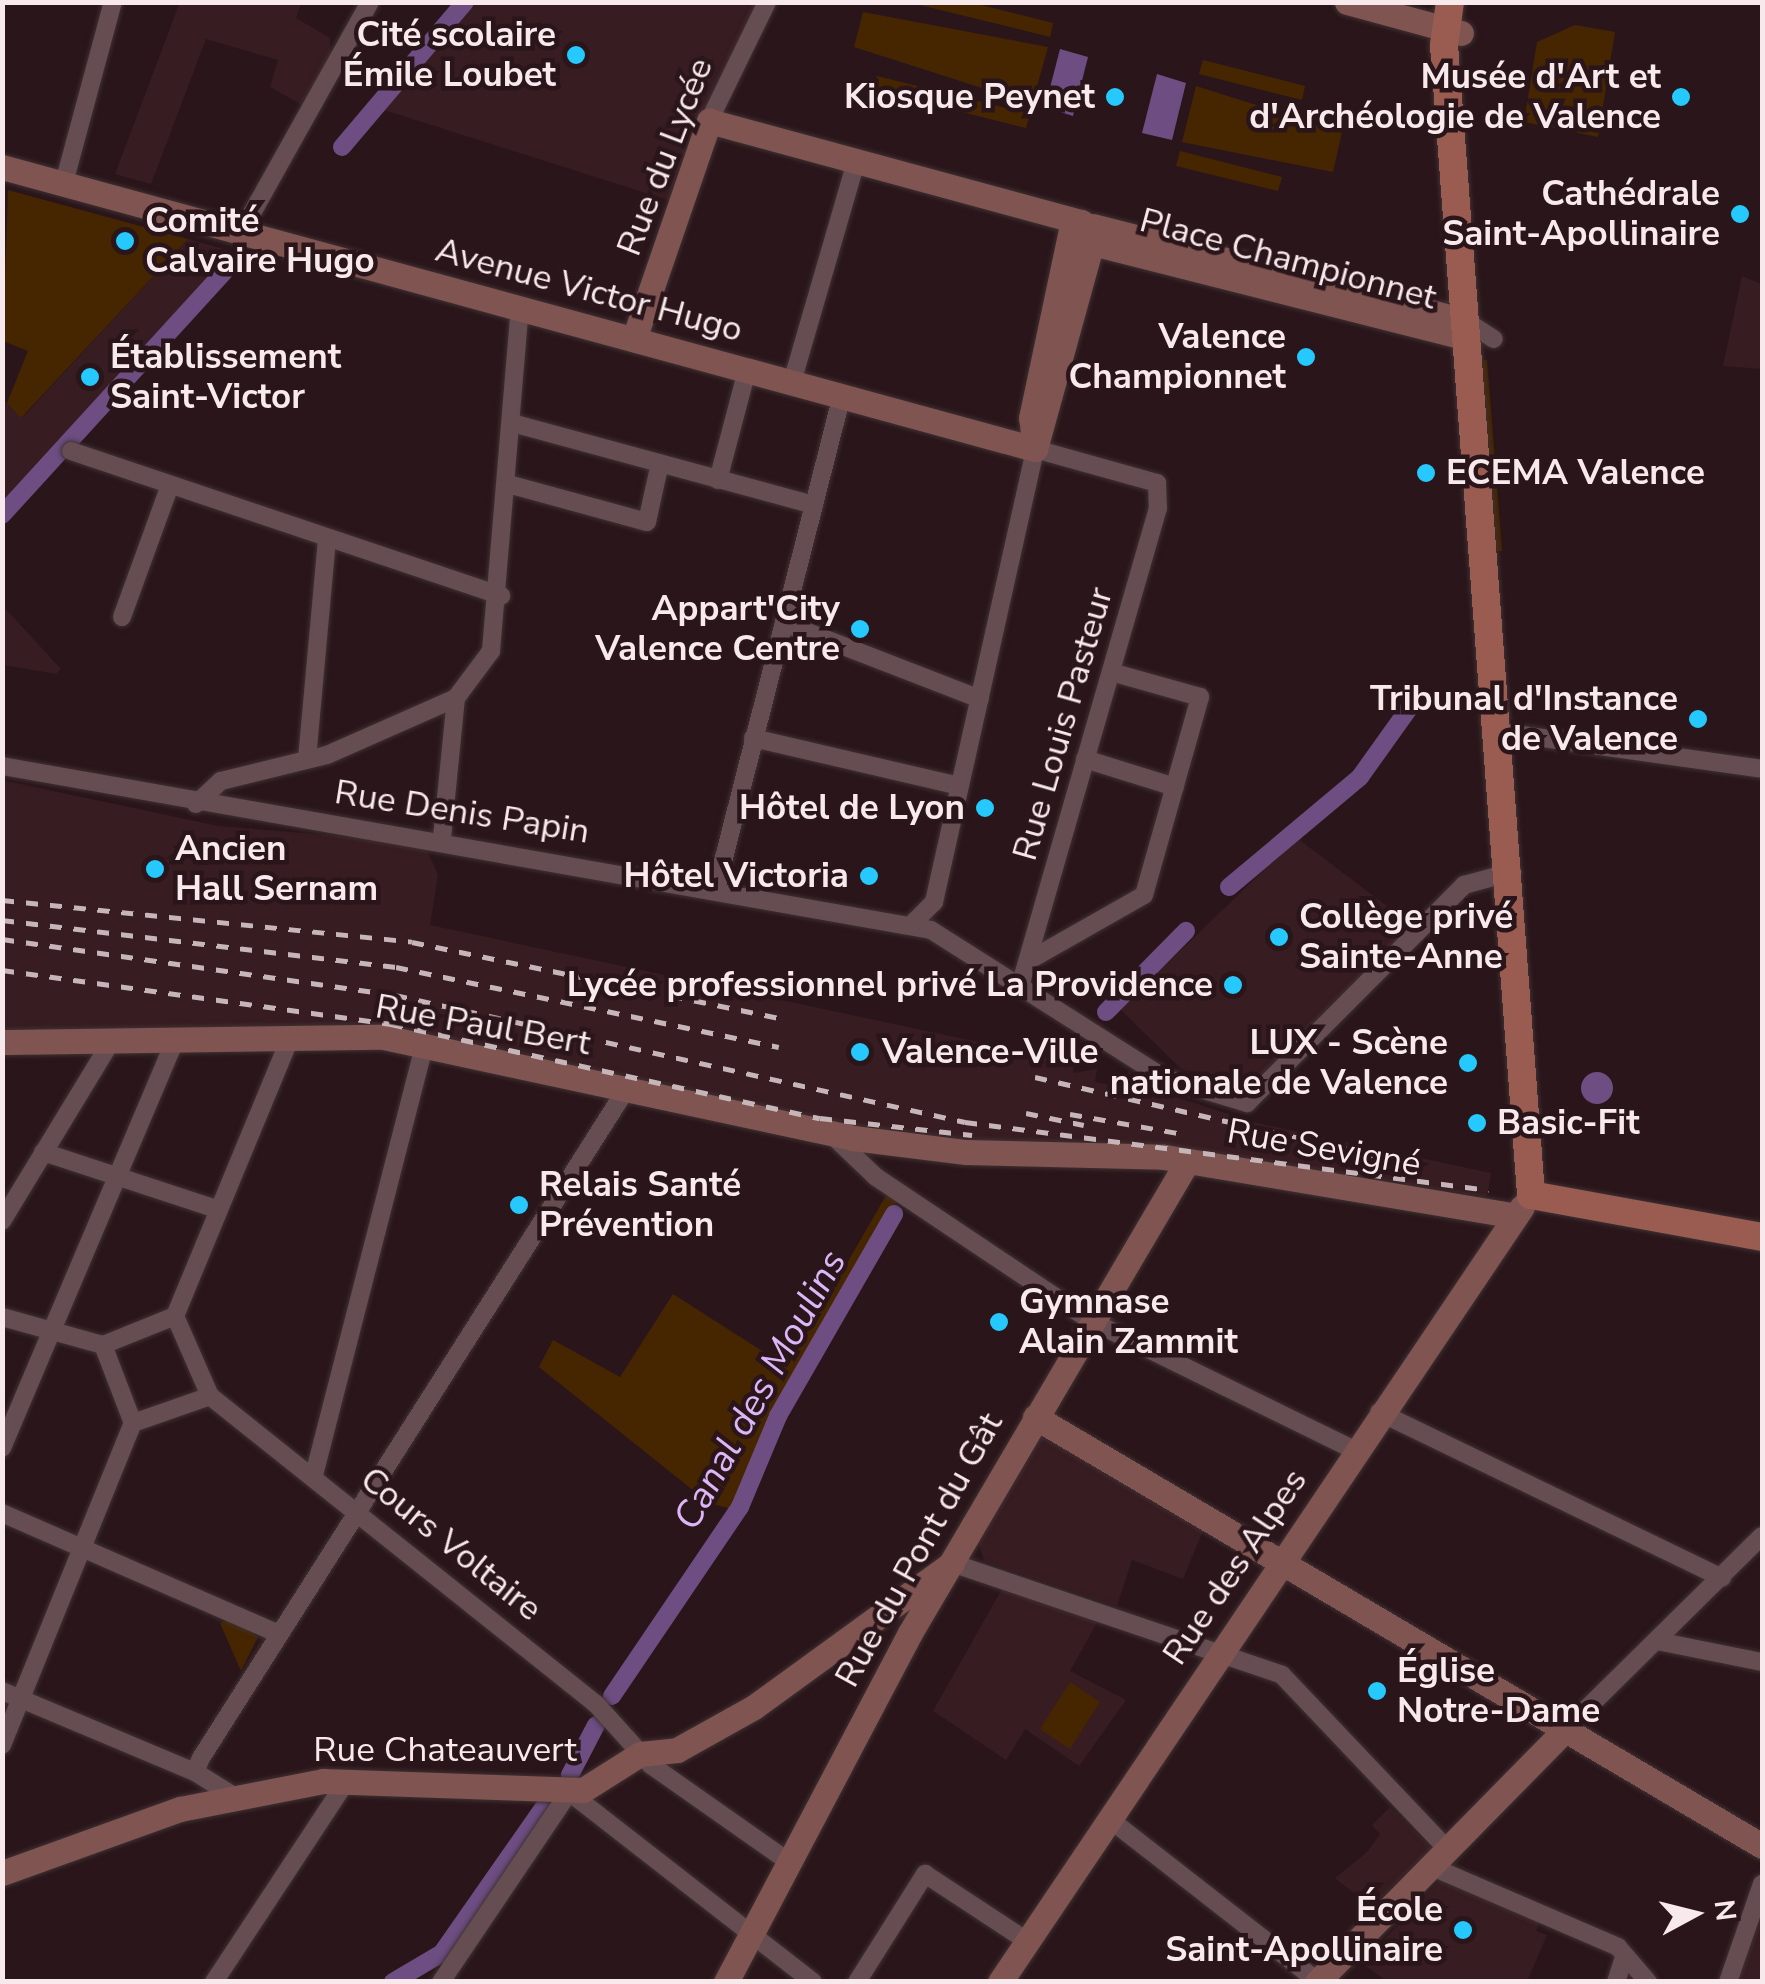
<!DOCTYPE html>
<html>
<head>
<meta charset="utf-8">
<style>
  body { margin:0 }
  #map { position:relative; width:1765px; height:1984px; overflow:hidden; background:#2a161a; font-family:"Nunito Sans",sans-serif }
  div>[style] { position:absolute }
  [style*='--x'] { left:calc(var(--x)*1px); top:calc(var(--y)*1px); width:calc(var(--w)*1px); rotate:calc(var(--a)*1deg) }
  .built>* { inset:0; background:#371c21 }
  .green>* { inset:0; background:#462601 }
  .water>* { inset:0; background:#6d4d82 }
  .round { border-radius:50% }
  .canal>* { height:18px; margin:-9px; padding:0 9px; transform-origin:9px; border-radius:9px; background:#6d4d82 }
  .roads { filter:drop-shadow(0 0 2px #3f3133) drop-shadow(0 0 2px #3f3133) }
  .street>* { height:18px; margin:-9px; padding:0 9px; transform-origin:9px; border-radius:9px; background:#664d52 }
  .secondary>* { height:25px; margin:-12.5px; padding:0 12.5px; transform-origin:12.5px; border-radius:12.5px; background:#805451 }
  .primary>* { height:28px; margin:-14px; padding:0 14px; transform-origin:14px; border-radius:14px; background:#9a5c51 }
  .rail>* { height:5px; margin-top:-2.5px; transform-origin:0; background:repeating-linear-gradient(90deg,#c6b6b9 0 12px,transparent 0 24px) }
  .dots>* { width:28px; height:28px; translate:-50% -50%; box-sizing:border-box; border:5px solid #2a161a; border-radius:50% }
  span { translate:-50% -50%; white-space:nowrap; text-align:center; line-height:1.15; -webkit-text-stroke:9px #2a161a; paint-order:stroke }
  .poi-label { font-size:35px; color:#f8e9ec; font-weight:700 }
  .right { translate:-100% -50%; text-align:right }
  .left { translate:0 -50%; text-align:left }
  .street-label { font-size:35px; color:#f8e9ec }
  .water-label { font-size:38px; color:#dcb6f7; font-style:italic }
  .frame { position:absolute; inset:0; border:5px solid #f8e9ec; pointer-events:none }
  .north { position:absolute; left:1645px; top:1864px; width:100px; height:100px; -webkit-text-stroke:8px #2a161a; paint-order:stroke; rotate:83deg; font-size:28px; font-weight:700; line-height:40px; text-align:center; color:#f8e9ec }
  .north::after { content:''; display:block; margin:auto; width:35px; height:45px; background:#f8e9ec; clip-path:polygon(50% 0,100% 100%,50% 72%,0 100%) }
</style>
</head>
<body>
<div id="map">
  <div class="built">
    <i style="clip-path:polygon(180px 2px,301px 3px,296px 18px,330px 38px,331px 54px,302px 105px,270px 87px,278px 60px,206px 39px,151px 184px,115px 174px)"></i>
    <i style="clip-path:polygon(463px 3px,758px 3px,671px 201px,378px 108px)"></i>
    <i style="clip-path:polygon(188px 239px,235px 252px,3px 507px,3px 399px,22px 418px)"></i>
    <i style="clip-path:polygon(1742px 276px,1762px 284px,1762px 369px,1723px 366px)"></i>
    <i style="clip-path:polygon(3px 606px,61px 669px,56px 674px,3px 665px)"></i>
    <i style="clip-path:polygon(2px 780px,218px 826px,424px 843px,438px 875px,430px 925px,1025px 1052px,1074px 1064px,1073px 1073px,1097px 1069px,1095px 1082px,1124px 1087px,1128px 1071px,1157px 1091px,1257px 1123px,1491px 1173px,1487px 1197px,1246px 1158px,855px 1132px,429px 1035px,3px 1033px)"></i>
    <i style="clip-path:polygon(1297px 838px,1412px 925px,1248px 1088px,1181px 1069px,1120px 1009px)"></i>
    <i style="clip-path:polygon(1042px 1434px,1205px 1526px,1183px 1579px,1132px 1560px,1117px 1606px,984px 1561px,978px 1542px)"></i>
    <i style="clip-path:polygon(1002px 1589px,1099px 1619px,1070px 1671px,1126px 1700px,1079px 1766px,1025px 1729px,1006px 1760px,933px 1711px)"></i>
    <i style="clip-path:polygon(1390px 1807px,1431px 1848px,1371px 1907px,1335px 1878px,1367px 1852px,1380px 1834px,1372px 1825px)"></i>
    <i style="clip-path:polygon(1442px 1878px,1541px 1920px,1536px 1931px,1547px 1935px,1527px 1981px,1386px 1981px,1362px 1963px)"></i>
    <i style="clip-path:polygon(1762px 1908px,1762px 1981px,1737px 1981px)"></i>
  </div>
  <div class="green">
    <i style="clip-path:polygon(912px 3px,973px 3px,1053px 23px,1050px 37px)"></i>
    <i style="clip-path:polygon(863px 12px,1048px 47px,1032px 104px,854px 47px)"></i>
    <i style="clip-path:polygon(1575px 25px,1615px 32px,1598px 137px,1524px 122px,1537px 42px)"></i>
    <i style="clip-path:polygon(1203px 60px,1305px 86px,1302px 100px,1199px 74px)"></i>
    <i style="clip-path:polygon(877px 76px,1030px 114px,1026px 128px,873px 90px)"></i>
    <i style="clip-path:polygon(1196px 86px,1342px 132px,1333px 172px,1182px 142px)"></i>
    <i style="clip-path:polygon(1180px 151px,1282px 177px,1278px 191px,1176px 166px)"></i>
    <i style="clip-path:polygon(8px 190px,188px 239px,21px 418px,7px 403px,28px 351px,3px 341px)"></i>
    <i style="clip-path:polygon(1482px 360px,1487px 360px,1502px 551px,1497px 551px)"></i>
    <i style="clip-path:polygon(891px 1187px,901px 1194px,794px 1377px,732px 1509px,709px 1503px,539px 1367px,553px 1340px,620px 1377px,673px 1294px,787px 1367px)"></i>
    <i style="clip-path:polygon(232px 1618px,258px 1637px,241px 1671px,220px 1623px)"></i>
    <i style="clip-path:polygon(1070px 1682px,1100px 1702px,1070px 1749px,1040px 1729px)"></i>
  </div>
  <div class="water">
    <i style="clip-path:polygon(1060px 49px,1088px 57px,1073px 116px,1045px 107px)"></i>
    <i style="clip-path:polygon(1157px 74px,1186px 83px,1172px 140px,1142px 133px)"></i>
    <i class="round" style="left:1581px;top:1072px;width:32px;height:32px"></i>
  </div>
  <div class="canal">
    <i style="--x:342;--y:147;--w:190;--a:-49.7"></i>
    <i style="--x:2;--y:515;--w:343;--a:-47.6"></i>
    <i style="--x:1229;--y:887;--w:171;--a:-40"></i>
    <i style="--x:1360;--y:777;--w:98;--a:-54.5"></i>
    <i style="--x:1106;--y:1012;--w:114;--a:-45.4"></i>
    <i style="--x:612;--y:1696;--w:228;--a:-55.9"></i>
    <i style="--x:740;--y:1507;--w:99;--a:-67.3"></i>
    <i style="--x:778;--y:1416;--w:233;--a:-60.1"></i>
    <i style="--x:570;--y:1775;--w:56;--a:-62.5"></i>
    <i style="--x:393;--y:1982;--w:57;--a:-30.6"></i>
    <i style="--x:442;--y:1953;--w:177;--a:-55.1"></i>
  </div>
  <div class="roads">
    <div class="street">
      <i style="--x:709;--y:121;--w:132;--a:-64"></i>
      <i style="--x:64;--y:183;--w:188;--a:-74.9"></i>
      <i style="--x:242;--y:231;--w:262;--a:-60.8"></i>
      <i style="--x:1466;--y:321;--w:33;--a:33"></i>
      <i style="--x:792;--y:382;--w:230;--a:-73.8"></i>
      <i style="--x:512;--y:423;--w:313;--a:15.2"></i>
      <i style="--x:71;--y:451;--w:454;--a:18.6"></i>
      <i style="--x:718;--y:480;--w:114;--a:-75.2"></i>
      <i style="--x:508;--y:484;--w:144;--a:15.3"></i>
      <i style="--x:647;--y:522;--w:60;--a:-77.6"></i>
      <i style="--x:122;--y:617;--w:140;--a:-70"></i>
      <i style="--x:784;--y:623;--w:210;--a:21.2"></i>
      <i style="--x:1500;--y:732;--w:265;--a:8"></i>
      <i style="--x:753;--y:738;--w:212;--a:13.1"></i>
      <i style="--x:307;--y:759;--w:220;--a:-84.8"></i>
      <i style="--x:1085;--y:759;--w:94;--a:17.3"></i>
      <i style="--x:2;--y:766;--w:943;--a:10.01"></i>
      <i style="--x:931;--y:930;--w:276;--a:32.4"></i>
      <i style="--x:1164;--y:1078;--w:87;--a:16.8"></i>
      <i style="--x:1247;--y:1103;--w:308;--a:-45.1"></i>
      <i style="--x:1464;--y:885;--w:50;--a:-15.2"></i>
      <i style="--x:196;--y:804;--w:34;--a:-43"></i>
      <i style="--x:221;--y:781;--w:109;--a:-13.8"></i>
      <i style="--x:327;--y:755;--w:141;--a:-23.8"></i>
      <i style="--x:456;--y:698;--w:59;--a:-53.3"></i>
      <i style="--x:491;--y:651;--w:343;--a:-85.2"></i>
      <i style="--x:442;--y:838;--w:141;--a:-84.3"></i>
      <i style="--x:716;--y:889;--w:510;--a:-75.69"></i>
      <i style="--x:911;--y:925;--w:33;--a:-45"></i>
      <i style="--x:934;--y:902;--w:464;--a:-77.4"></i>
      <i style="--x:1035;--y:449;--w:127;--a:15.6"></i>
      <i style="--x:1157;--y:483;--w:25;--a:88"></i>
      <i style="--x:1158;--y:508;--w:491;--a:106.1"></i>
      <i style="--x:1035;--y:957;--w:125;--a:-29.6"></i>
      <i style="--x:1144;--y:895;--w:206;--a:-74.2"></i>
      <i style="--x:1200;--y:697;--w:92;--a:-164.3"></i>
      <i style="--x:834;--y:1137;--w:58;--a:43.6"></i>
      <i style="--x:876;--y:1177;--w:259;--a:33.8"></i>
      <i style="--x:1091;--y:1321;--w:293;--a:26.1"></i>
      <i style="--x:43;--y:1152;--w:185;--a:18.2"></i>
      <i style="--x:2;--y:1221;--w:212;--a:-58.7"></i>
      <i style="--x:175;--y:1316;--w:303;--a:-67.5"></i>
      <i style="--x:175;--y:1316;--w:87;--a:66.4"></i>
      <i style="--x:2;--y:1317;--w:105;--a:15.5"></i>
      <i style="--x:103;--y:1345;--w:84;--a:69"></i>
      <i style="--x:103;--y:1345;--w:78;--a:-21.9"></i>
      <i style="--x:210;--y:1396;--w:494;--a:38.6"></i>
      <i style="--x:596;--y:1704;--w:82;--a:48"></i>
      <i style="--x:651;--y:1765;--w:169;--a:35.1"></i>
      <i style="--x:1379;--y:1412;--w:381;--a:25.8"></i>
      <i style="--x:133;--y:1423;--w:82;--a:-19.3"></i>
      <i style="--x:2;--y:1448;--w:445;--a:-67"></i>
      <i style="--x:314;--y:1475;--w:446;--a:-75.6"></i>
      <i style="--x:2;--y:1513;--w:302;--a:23.6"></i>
      <i style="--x:952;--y:1563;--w:348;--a:18.7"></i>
      <i style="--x:1282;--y:1675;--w:240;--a:46.5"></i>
      <i style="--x:1657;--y:1641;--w:107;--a:11.3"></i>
      <i style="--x:2;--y:1691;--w:209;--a:22.8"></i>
      <i style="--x:1563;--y:1732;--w:279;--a:-44.6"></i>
      <i style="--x:2;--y:1745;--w:348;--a:-67.9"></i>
      <i style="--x:232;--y:1795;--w:44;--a:-148.1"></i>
      <i style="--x:195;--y:1772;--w:15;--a:-67"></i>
      <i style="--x:201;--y:1758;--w:794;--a:-57.55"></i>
      <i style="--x:1108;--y:1818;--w:267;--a:37.9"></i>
      <i style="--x:1430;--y:1866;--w:205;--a:23.3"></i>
      <i style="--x:1618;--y:1947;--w:46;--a:49.4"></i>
      <i style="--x:214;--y:1982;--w:240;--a:-56.6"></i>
      <i style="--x:441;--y:1982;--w:229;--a:-56"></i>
      <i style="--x:569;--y:1792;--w:309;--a:37.9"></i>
      <i style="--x:857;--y:1982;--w:128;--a:-57.8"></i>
      <i style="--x:925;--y:1874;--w:122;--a:33.3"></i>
      <i style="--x:1616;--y:1982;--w:28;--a:-72"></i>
      <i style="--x:1728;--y:1982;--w:104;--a:-70.9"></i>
    </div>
    <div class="secondary">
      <i style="--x:1347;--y:2;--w:118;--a:15.2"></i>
      <i style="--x:2;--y:167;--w:1071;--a:15.27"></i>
      <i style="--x:1093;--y:226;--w:385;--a:14.3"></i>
      <i style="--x:1092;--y:243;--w:387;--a:14.2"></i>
      <i style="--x:634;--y:339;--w:231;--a:-71"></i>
      <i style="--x:709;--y:121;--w:385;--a:15.2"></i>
      <i style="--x:1035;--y:449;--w:31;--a:-97"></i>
      <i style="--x:1031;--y:418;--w:192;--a:-78"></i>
      <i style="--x:1071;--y:230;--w:13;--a:-39"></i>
      <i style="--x:1081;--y:222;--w:16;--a:30"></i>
      <i style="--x:1095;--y:230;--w:18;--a:117"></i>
      <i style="--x:1087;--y:246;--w:17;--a:-155"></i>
      <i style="--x:1035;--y:449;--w:212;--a:-74.6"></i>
      <i style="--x:2;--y:1042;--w:381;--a:-0.8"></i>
      <i style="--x:383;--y:1037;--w:481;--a:12.1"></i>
      <i style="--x:853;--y:1138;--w:114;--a:7.1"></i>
      <i style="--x:966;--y:1152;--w:198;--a:1.4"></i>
      <i style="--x:1164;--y:1157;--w:352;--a:9.5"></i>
      <i style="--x:1035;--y:1417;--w:844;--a:30.54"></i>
      <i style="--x:2;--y:1873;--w:189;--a:-19.8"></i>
      <i style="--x:180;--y:1809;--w:146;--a:-11.1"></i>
      <i style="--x:323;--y:1781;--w:260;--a:2"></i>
      <i style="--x:583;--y:1790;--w:67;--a:-32.3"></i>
      <i style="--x:640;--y:1754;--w:37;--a:-6"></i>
      <i style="--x:677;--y:1750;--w:88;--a:-29.2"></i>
      <i style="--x:754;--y:1707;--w:245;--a:-36"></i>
      <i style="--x:726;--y:1982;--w:395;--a:-62.2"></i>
      <i style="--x:910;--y:1633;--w:546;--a:-59.54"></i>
      <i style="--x:1000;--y:1982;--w:934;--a:-56.04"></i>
      <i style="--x:1317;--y:1982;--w:351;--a:-45.5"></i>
    </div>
    <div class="primary">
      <i style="--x:1450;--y:2;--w:43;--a:97.9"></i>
      <i style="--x:1444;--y:45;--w:1153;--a:85.67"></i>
      <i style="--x:1531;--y:1195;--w:235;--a:10.3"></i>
    </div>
  </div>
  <div class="rail">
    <i style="--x:2;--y:900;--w:412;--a:5.8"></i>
    <i style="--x:412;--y:942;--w:381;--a:11.7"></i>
    <i style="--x:2;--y:920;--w:397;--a:6.8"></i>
    <i style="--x:396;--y:967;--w:391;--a:11.8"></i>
    <i style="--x:2;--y:939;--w:397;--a:8.1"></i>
    <i style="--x:395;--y:995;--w:584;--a:12.56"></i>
    <i style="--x:965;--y:1122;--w:528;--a:7.39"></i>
    <i style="--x:2;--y:970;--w:393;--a:7.9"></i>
    <i style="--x:391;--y:1024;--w:439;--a:12.4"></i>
    <i style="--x:820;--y:1118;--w:153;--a:6.4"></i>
    <i style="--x:1035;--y:1077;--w:369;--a:13"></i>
    <i style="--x:1026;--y:1113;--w:59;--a:11.7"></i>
    <i style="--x:1070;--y:1114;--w:110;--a:10"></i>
  </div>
  <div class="dots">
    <i style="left:576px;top:55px;background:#26c9fe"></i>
    <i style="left:1115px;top:97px;background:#26c9fe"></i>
    <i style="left:1681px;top:97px;background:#26c9fe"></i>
    <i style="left:1740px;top:214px;background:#26c9fe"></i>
    <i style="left:125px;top:241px;background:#26c9fe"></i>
    <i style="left:1306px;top:357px;background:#26c9fe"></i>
    <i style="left:90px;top:377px;background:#26c9fe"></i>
    <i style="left:1426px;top:473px;background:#26c9fe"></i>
    <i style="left:860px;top:629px;background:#26c9fe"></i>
    <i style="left:1698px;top:719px;background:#26c9fe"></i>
    <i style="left:985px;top:808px;background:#26c9fe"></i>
    <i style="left:155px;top:869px;background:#26c9fe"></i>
    <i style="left:869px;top:876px;background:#26c9fe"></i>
    <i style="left:1279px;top:937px;background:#26c9fe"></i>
    <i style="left:1233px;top:985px;background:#26c9fe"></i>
    <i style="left:860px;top:1052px;background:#26c9fe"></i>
    <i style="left:1468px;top:1063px;background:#26c9fe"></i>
    <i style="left:1477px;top:1123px;background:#26c9fe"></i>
    <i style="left:519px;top:1205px;background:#26c9fe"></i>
    <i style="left:999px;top:1322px;background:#26c9fe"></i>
    <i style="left:1377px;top:1691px;background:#26c9fe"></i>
    <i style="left:1463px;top:1930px;background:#26c9fe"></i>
  </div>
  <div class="poi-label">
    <span class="right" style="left:556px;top:55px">Cité scolaire<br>Émile Loubet</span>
    <span class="right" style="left:1661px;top:97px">Musée d'Art et<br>d'Archéologie de Valence</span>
    <span class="right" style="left:1095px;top:97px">Kiosque Peynet</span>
    <span class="right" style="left:1720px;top:214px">Cathédrale<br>Saint-Apollinaire</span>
    <span class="left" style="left:145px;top:241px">Comité<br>Calvaire Hugo</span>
    <span class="right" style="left:1286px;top:357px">Valence<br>Championnet</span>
    <span class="left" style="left:110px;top:377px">Établissement<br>Saint-Victor</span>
    <span class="left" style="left:1446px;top:473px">ECEMA Valence</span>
    <span class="right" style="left:840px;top:629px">Appart'City<br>Valence Centre</span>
    <span class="right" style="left:1678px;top:719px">Tribunal d'Instance<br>de Valence</span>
    <span class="right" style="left:965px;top:808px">Hôtel de Lyon</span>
    <span class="left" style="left:175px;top:869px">Ancien<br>Hall Sernam</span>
    <span class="right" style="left:849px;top:876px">Hôtel Victoria</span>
    <span class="left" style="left:1299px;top:937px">Collège privé<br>Sainte-Anne</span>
    <span class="right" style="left:1213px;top:985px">Lycée professionnel privé La Providence</span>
    <span class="right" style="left:1448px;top:1063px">LUX - Scène<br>nationale de Valence</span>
    <span class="left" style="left:882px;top:1052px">Valence-Ville</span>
    <span class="left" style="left:1497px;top:1123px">Basic-Fit</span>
    <span class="left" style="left:539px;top:1205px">Relais Santé<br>Prévention</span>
    <span class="left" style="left:1019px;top:1322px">Gymnase<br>Alain Zammit</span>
    <span class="left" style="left:1397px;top:1691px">Église<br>Notre-Dame</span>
    <span class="right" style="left:1443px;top:1930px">École<br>Saint-Apollinaire</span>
  </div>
  <div class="street-label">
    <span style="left:665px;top:157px;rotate:-69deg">Rue du Lycée</span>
    <span style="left:1288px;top:259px;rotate:15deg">Place Championnet</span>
    <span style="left:589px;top:290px;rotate:15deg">Avenue Victor Hugo</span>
    <span style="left:1063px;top:724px;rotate:-74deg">Rue Louis Pasteur</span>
    <span style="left:462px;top:812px;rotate:9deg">Rue Denis Papin</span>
    <span style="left:483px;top:1025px;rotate:10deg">Rue Paul Bert</span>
    <span style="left:1324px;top:1148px;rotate:10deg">Rue Sevigné</span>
    <span style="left:451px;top:1544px;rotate:39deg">Cours Voltaire</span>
    <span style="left:919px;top:1550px;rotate:-61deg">Rue du Pont du Gât</span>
    <span style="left:1235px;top:1567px;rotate:-56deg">Rue des Alpes</span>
    <span style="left:445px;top:1750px">Rue Chateauvert</span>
  </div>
  <div class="water-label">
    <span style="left:760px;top:1390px;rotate:-61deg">Canal des Moulins</span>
  </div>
  <div class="frame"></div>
  <div class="north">N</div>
</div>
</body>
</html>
